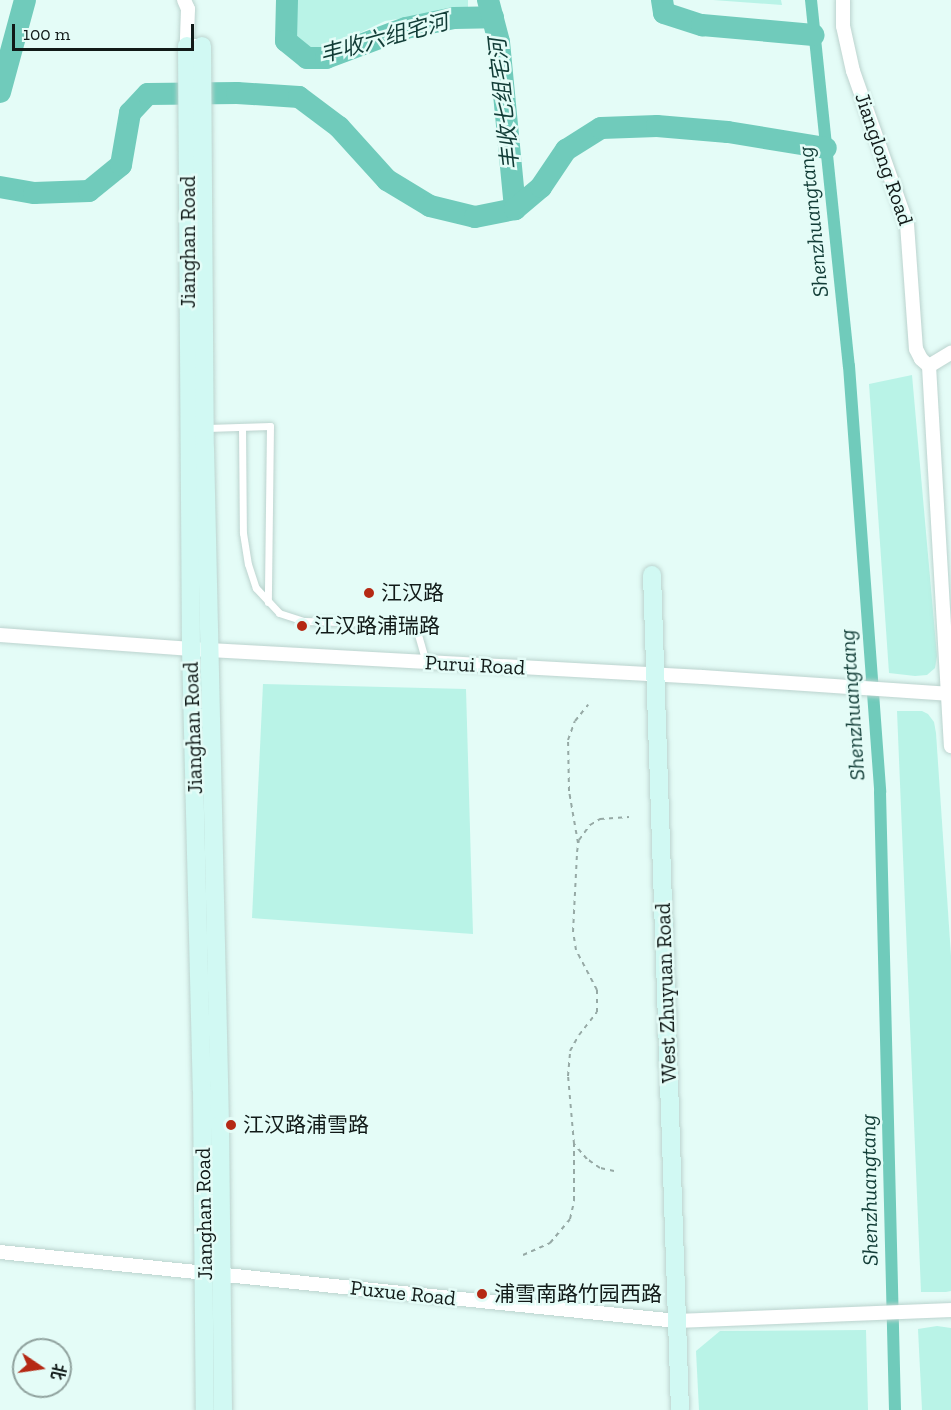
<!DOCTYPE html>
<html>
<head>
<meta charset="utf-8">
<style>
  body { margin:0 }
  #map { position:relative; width:951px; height:1410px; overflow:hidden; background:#e4fcf7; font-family:"Zilla Slab","Noto Sans SC",serif }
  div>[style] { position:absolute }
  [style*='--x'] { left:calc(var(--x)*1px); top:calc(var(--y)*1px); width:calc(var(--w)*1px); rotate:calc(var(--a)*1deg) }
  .green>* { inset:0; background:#b9f3e7 }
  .canal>* { height:12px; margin:-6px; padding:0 6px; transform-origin:6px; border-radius:6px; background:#70cbbb }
  .river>* { height:22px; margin:-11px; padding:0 11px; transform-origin:11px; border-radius:11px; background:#70cbbb }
  .path>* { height:2px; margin-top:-1px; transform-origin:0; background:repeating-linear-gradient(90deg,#96a9a5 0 4.5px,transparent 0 9px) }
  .roads { filter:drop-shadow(0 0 2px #bbd3ce) drop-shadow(0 0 2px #bbd3ce) }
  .lane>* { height:7px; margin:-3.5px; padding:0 3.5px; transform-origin:3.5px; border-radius:3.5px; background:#fff }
  .street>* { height:14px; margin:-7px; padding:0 7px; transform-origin:7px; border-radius:7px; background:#fff }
  .secondary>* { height:18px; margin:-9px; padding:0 9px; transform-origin:9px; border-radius:9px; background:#d1f9f3 }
  .dots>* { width:16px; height:16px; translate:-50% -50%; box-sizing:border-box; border:3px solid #e4fcf7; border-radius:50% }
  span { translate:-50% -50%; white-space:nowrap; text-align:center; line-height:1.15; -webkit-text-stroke:5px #e4fcf7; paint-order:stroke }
  .street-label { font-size:21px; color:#111a18 }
  .poi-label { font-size:21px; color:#111a18 }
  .left { translate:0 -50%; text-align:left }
  .water-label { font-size:22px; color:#113c36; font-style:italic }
  .north { position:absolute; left:12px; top:1338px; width:60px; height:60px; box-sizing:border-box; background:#e4fcf7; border:2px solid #90a29e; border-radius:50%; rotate:103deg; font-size:16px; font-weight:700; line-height:24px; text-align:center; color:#111a18 }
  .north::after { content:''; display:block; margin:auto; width:21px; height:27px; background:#b52914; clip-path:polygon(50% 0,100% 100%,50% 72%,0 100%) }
  .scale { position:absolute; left:12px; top:24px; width:182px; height:27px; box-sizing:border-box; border:3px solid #111a18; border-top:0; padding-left:8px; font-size:18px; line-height:21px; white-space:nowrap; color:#111a18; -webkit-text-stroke:4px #e4fcf7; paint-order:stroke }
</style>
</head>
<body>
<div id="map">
  <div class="green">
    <i style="clip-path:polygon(295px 0,468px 0,468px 8px,385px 21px,318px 53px,298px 41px,293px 21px)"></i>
    <i style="clip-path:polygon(713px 0,781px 0,782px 5px)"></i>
    <i style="clip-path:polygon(912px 375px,937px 656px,935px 668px,927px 675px,915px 676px,889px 673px,869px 384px)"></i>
    <i style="clip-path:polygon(263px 684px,466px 689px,473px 934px,252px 918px)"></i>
    <i style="clip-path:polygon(897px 711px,922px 711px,928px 714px,934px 722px,936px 733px,951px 956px,951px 1291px,946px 1292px,921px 1292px)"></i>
    <i style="clip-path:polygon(937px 1326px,951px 1328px,951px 1410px,922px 1410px,918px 1329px)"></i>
    <i style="clip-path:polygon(866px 1330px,868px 1410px,699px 1410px,696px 1351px,720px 1331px)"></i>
  </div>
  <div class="canal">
    <i style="--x:811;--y:0;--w:368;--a:84.1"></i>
    <i style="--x:849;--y:366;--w:427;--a:85.8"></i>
    <i style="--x:880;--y:792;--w:618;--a:88.61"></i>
  </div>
  <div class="river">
    <i style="--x:287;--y:0;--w:41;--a:91.4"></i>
    <i style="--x:286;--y:41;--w:27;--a:39"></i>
    <i style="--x:307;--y:58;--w:19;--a:0"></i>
    <i style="--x:326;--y:58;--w:85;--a:-20.6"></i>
    <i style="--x:406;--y:28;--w:49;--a:-11.8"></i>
    <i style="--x:454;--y:18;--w:39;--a:-1"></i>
    <i style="--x:488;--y:0;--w:43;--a:75.3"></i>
    <i style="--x:499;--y:42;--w:168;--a:84.5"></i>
    <i style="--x:662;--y:0;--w:13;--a:81"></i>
    <i style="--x:664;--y:13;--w:40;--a:18"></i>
    <i style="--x:702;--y:25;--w:112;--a:5.1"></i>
    <i style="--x:0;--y:92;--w:95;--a:-74.8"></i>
    <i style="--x:0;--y:187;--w:35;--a:10"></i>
    <i style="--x:34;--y:193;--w:55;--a:-2.1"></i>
    <i style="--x:89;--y:191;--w:41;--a:-39.1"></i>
    <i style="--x:121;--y:165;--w:53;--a:-80.2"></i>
    <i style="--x:130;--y:113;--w:26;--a:-47"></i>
    <i style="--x:148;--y:94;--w:89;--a:-0.6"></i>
    <i style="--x:237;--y:93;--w:62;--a:3.7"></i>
    <i style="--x:299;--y:97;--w:50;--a:36.9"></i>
    <i style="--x:339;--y:127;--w:72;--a:47.8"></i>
    <i style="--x:387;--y:180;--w:50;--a:31.2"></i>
    <i style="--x:430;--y:206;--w:46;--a:13.7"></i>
    <i style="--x:475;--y:217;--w:41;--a:-11.3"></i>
    <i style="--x:515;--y:209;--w:34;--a:-40"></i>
    <i style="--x:541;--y:187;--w:45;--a:-56"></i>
    <i style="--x:566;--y:150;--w:41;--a:-32.2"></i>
    <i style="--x:601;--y:128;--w:56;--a:-2"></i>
    <i style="--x:657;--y:126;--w:71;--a:4.8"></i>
    <i style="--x:728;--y:132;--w:99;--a:9.3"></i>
  </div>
  <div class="path">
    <i style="--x:578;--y:843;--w:53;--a:-99.8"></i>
    <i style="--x:569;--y:791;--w:51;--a:-91.1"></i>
    <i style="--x:568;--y:740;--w:20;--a:-70"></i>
    <i style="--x:575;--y:721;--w:21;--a:-51"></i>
    <i style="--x:614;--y:1171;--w:14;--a:-168"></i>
    <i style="--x:600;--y:1168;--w:16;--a:-145"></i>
    <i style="--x:587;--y:1159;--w:20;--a:-131"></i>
    <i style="--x:574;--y:1144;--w:68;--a:-95"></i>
    <i style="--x:568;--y:1076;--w:25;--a:-85"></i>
    <i style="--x:570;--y:1051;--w:18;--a:-61"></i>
    <i style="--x:579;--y:1035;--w:29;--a:-52"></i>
    <i style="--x:597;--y:1012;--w:22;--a:-90"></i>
    <i style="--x:597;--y:990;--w:45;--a:-117.7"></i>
    <i style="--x:576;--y:950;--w:18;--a:-99"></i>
    <i style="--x:573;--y:932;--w:80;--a:-87.1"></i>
    <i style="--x:577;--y:852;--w:12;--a:-81"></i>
    <i style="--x:579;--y:840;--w:19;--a:-54"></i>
    <i style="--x:590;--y:825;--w:12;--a:-31"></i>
    <i style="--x:600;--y:819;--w:29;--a:-4"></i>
    <i style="--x:523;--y:1255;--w:30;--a:-24"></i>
    <i style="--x:550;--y:1243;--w:31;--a:-50"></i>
    <i style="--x:570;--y:1219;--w:18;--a:-77"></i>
    <i style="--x:574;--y:1201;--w:57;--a:-90"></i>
  </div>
  <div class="roads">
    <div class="lane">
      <i style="--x:242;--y:427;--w:106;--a:89.5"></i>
      <i style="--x:243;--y:533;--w:31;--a:81"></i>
      <i style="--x:248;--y:564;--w:25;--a:72"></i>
      <i style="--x:256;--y:588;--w:34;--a:47"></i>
      <i style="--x:279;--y:613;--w:26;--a:18"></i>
      <i style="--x:304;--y:621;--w:111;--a:1.5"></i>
      <i style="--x:415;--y:624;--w:40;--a:74"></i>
      <i style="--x:207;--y:428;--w:63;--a:-1.8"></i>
      <i style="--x:270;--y:426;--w:176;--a:90.7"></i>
    </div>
    <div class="street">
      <i style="--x:184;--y:0;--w:10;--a:66"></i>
      <i style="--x:188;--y:9;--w:37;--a:92"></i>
      <i style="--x:187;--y:46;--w:10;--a:0"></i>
      <i style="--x:843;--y:0;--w:26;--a:90"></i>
      <i style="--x:843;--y:26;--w:46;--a:77.5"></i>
      <i style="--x:853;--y:71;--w:162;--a:70.6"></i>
      <i style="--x:907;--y:224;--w:125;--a:85.9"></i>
      <i style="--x:916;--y:349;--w:11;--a:63"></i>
      <i style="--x:921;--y:359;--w:11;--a:41"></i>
      <i style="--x:929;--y:366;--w:381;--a:86.7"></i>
      <i style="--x:929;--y:366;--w:26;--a:-31"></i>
      <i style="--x:0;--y:635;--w:192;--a:4.2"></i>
      <i style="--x:191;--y:649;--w:512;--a:3.14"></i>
      <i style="--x:702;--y:677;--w:250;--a:3.9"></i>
      <i style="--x:0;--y:1252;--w:681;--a:5.82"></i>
      <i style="--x:677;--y:1321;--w:274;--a:-2.3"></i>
    </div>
    <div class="secondary">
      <i style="--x:187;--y:46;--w:603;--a:89.62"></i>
      <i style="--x:191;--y:649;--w:441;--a:88.6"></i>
      <i style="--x:202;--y:1090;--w:320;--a:89.5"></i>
      <i style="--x:202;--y:46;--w:402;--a:89.6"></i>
      <i style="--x:205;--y:448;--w:677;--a:88.73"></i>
      <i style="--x:220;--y:1125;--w:285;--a:89.4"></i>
      <i style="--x:652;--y:575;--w:835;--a:88.08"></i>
    </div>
  </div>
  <div class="dots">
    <i style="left:369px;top:593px;background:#b52914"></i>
    <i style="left:302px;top:626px;background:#b52914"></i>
    <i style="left:231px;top:1125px;background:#b52914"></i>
    <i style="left:482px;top:1294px;background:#b52914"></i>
  </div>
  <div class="street-label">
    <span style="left:884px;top:159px;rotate:71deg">Jianglong Road</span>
    <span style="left:188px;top:242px;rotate:-90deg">Jianghan Road</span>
    <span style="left:475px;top:665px;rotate:3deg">Purui Road</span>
    <span style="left:193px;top:728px;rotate:-92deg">Jianghan Road</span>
    <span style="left:666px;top:993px;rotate:-92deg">West Zhuyuan Road</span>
    <span style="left:204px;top:1214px;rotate:-91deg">Jianghan Road</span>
    <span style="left:403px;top:1293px;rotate:6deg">Puxue Road</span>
  </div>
  <div class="poi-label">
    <span class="left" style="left:381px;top:593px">江汉路</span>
    <span class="left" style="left:314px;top:626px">江汉路浦瑞路</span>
    <span class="left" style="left:243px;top:1125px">江汉路浦雪路</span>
    <span class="left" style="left:494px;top:1294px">浦雪南路竹园西路</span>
  </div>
  <div class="water-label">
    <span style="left:384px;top:38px;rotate:-15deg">丰收六组宅河</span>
    <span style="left:504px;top:104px;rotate:-96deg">丰收七组宅河</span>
    <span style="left:813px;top:222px;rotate:-96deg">Shenzhuangtang</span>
    <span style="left:852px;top:705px;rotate:-94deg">Shenzhuangtang</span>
    <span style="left:869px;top:1190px;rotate:-91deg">Shenzhuangtang</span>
  </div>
  <div class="north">北</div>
  <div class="scale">100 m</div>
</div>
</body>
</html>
